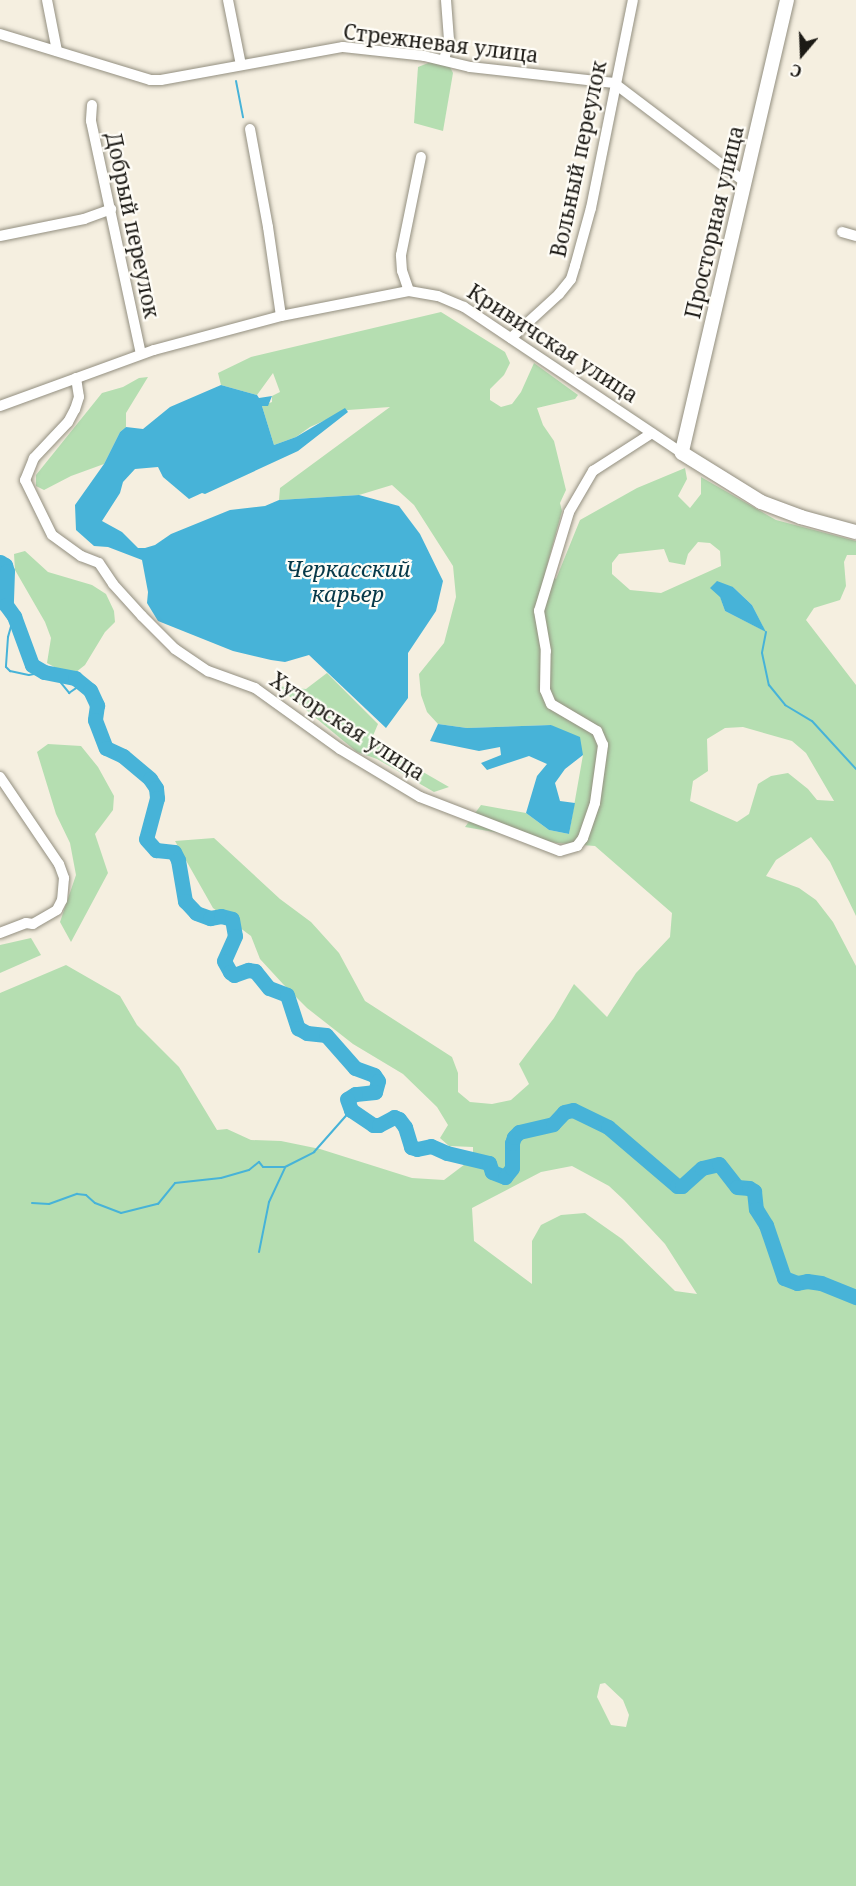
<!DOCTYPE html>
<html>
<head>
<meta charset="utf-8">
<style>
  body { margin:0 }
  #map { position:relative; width:856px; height:1886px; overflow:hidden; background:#f5efe0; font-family:"Noto Serif",serif }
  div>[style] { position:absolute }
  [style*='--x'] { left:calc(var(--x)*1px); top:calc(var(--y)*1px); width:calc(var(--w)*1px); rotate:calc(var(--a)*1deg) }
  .green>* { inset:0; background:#b5deb1 }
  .water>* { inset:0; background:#47b3d8 }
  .stream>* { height:2px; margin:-1px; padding:0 1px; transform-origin:1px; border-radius:1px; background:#47b3d8 }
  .river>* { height:15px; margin:-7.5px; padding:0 7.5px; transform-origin:7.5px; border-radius:7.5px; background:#47b3d8 }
  .roads { filter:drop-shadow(0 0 2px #938f80) drop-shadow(0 0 2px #938f80) }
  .street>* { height:10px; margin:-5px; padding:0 5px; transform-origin:5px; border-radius:5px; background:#fff }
  .secondary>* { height:14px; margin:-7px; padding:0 7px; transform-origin:7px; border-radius:7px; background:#fff }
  span { translate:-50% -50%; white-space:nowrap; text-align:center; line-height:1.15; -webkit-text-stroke:4.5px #fffdf7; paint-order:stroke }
  .street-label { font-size:21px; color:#1c1a15 }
  .water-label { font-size:22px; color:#063848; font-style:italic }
  .north { position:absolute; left:772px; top:24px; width:60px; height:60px; -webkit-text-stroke:4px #fffdf7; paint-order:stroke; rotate:199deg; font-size:16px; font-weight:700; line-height:24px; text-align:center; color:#1c1a15 }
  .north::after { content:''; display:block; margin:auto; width:21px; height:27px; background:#1c1a15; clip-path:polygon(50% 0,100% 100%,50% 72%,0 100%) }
</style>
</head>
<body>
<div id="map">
  <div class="green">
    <i style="clip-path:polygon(436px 60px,449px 65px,453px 73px,443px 131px,414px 123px,418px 67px)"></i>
    <i style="clip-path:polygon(evenodd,441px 312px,505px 352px,510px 363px,504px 375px,490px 389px,490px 400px,501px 407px,512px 404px,521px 392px,534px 363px,578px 395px,575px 399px,537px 408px,543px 425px,554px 441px,566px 490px,560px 503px,562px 511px,545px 573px,556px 579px,580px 520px,637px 488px,685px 468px,687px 479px,678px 496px,690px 508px,701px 494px,701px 477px,776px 520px,856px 541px,856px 555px,847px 555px,844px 562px,846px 586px,840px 600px,814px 608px,806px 620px,856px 685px,856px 916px,830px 862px,811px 837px,776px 860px,766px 876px,799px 888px,816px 900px,833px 922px,856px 966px,856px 1886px,0 1886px,0 993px,66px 965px,120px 996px,137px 1025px,179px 1067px,217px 1130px,227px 1129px,251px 1140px,281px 1141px,320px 1149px,412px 1178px,444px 1180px,473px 1158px,473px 1147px,449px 1146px,440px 1138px,448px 1125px,437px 1107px,403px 1074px,353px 1044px,307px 1008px,283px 984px,260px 959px,251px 936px,213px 908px,175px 841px,214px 838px,280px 899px,311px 922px,339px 953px,365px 1001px,452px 1057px,458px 1073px,458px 1092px,470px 1102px,492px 1104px,511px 1100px,529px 1084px,519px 1064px,554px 1018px,574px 984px,607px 1017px,636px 973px,670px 937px,672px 913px,595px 846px,557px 843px,465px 827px,481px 805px,526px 813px,549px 830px,569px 834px,583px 755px,551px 725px,467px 728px,438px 724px,427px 712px,421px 695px,419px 674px,444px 643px,456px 597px,453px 566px,414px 505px,392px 485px,359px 495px,279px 500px,280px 488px,390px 407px,348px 410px,310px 427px,296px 437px,274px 445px,262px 406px,272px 402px,272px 396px,280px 392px,273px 373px,257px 395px,221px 385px,218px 373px,251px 357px,441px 312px,698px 542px,710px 543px,720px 551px,721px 566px,661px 593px,630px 590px,612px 574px,612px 563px,619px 554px,664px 549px,669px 562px,685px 565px,688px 554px,698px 542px,441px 312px,733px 587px,752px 605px,765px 631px,725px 611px,720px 596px,733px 587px,441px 312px,743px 727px,792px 741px,806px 753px,834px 801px,817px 800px,808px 789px,788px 773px,771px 776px,758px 784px,749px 814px,737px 822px,690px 801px,693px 781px,708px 771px,707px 739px,725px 728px,743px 727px,441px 312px,572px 1166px,609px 1186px,624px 1200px,665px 1244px,697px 1294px,675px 1291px,622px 1239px,585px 1213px,561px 1215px,541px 1225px,532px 1241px,532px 1284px,474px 1241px,472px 1208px,541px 1172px,572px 1166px,441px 312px,605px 1683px,623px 1700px,629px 1715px,626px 1727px,611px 1725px,597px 1697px,600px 1684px,605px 1683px)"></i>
    <i style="clip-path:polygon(148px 377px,126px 413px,126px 427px,120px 432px,104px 464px,71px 476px,44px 490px,36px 486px,36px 475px,102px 393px,123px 387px,139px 378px)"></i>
    <i style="clip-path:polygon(25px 551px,48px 572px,92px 585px,106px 594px,114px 611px,115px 622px,105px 632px,85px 665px,71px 676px,47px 663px,51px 638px,45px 622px,15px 570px,14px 554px)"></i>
    <i style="clip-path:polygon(327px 673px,378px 724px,372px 738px,397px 757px,449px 787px,434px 792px,377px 759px,357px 752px,277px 686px,306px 689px)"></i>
    <i style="clip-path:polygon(48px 744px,81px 746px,98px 767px,114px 796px,113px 810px,95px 834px,108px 873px,71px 942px,60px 922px,76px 875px,70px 843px,56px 814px,37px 752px)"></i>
    <i style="clip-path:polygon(31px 938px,41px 955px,0 973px,0 945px)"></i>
  </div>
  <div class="water">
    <i style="clip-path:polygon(221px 385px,257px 395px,259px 398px,272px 396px,268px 406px,262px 406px,274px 445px,296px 437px,345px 408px,348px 412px,298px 451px,205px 494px,202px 493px,189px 499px,163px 477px,158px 467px,135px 469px,123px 482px,120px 493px,102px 521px,122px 532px,138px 548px,145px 548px,155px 545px,171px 534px,230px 510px,265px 506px,279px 500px,359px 495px,399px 506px,420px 534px,443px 581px,436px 611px,408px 653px,408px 698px,386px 728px,309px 655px,285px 662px,271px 660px,233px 651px,158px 621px,147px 603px,148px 592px,142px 560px,108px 547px,94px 546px,76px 530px,75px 505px,104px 464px,120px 432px,126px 427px,143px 429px,170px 407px)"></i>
    <i style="clip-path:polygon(717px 581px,733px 587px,752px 605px,766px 632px,725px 611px,720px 597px,710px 588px)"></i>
    <i style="clip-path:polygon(438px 724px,467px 728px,551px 725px,580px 737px,583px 755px,565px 769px,555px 783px,560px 801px,575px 803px,569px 834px,549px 830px,526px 813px,537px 776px,547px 764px,529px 756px,487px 770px,481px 763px,501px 755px,500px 747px,479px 751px,430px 741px)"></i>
  </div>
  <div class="stream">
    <i style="--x:236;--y:81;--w:37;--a:79"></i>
    <i style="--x:14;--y:616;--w:22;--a:106"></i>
    <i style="--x:8;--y:637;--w:30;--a:94"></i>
    <i style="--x:6;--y:667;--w:6;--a:45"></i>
    <i style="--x:10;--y:671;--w:19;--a:12"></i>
    <i style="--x:29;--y:675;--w:15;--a:-11"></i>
    <i style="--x:766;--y:632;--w:21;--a:101"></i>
    <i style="--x:762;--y:653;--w:33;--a:78"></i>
    <i style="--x:769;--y:685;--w:26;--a:51"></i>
    <i style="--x:785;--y:705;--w:31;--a:31"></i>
    <i style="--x:812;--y:721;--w:65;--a:47.5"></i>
    <i style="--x:53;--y:673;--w:26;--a:51"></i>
    <i style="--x:69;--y:693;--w:16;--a:-35"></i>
    <i style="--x:32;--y:1203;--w:17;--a:3"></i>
    <i style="--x:49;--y:1204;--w:30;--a:-20"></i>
    <i style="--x:77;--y:1194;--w:9;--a:6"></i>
    <i style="--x:86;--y:1195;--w:12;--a:42"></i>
    <i style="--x:95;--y:1203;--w:28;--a:21"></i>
    <i style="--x:121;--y:1213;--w:38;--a:-14"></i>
    <i style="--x:158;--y:1204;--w:27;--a:-51"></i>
    <i style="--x:175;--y:1183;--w:46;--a:-6.2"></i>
    <i style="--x:221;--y:1178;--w:29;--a:-16"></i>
    <i style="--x:249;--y:1170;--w:13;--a:-39"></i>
    <i style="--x:259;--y:1162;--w:6;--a:51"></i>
    <i style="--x:263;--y:1167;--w:22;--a:0"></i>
    <i style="--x:285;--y:1167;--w:33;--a:-27"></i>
    <i style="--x:314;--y:1152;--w:56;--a:-48.6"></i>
    <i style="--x:259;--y:1252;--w:51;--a:-78.7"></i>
    <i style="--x:269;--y:1202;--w:38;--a:-65"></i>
  </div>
  <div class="river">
    <i style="--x:0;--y:562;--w:6;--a:31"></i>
    <i style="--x:5;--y:565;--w:6;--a:72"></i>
    <i style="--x:7;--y:571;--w:34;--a:92"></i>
    <i style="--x:6;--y:605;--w:14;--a:54"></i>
    <i style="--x:14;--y:616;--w:52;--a:69.8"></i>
    <i style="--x:32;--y:665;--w:14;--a:30"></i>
    <i style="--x:44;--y:672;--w:32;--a:11"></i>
    <i style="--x:75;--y:678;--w:19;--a:39"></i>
    <i style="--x:90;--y:690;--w:17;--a:65"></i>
    <i style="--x:97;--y:705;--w:15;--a:98"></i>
    <i style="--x:95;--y:720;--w:30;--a:69"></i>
    <i style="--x:106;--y:748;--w:19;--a:25"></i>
    <i style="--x:123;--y:756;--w:35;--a:40"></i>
    <i style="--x:150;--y:779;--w:11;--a:56"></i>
    <i style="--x:156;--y:788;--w:10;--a:84"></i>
    <i style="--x:157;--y:798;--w:42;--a:105"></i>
    <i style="--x:146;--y:839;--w:15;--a:48"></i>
    <i style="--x:156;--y:850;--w:18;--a:6"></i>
    <i style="--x:174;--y:852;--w:9;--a:63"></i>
    <i style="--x:178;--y:860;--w:42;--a:80.3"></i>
    <i style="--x:185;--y:901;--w:16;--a:47"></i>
    <i style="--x:196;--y:913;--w:15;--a:20"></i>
    <i style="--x:210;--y:918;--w:11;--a:-10"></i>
    <i style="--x:221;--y:916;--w:11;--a:15"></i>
    <i style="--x:232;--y:919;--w:17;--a:80"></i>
    <i style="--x:235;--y:936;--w:27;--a:114"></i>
    <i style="--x:224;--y:961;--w:13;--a:61"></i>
    <i style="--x:230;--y:972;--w:5;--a:37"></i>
    <i style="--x:234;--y:975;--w:15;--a:-20"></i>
    <i style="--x:248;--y:970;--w:7;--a:8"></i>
    <i style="--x:255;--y:971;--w:22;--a:51"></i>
    <i style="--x:269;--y:988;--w:19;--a:21"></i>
    <i style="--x:287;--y:995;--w:35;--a:72"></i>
    <i style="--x:298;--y:1028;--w:10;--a:29"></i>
    <i style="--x:307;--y:1033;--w:19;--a:6"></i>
    <i style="--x:326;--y:1035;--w:44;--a:48.7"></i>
    <i style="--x:355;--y:1068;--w:20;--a:20"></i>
    <i style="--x:374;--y:1075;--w:7;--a:56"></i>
    <i style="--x:378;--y:1081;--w:11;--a:105"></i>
    <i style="--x:375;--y:1092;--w:20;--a:174"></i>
    <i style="--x:355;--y:1094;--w:9;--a:148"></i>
    <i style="--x:347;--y:1099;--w:12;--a:70"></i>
    <i style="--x:351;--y:1110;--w:27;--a:34"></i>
    <i style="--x:373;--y:1125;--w:6;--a:0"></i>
    <i style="--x:379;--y:1125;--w:17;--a:-28"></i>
    <i style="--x:394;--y:1117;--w:5;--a:22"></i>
    <i style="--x:399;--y:1119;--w:10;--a:53"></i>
    <i style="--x:405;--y:1127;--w:21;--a:73"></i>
    <i style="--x:411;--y:1147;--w:6;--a:18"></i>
    <i style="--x:417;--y:1149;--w:14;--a:-12"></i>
    <i style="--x:431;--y:1146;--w:17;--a:24"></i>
    <i style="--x:447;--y:1153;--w:43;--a:13.4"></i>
    <i style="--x:489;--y:1163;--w:9;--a:72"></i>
    <i style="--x:492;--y:1172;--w:14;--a:21"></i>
    <i style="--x:505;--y:1177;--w:11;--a:-52"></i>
    <i style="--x:512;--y:1168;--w:25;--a:-90"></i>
    <i style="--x:512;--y:1143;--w:6;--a:-72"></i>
    <i style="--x:514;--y:1137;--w:7;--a:-45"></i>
    <i style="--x:519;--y:1132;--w:35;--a:-13"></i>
    <i style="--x:553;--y:1124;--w:16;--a:-47"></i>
    <i style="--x:564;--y:1112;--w:9;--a:-13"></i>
    <i style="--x:573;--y:1110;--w:39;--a:26"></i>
    <i style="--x:608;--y:1127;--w:91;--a:40.5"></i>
    <i style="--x:677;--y:1186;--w:5;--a:0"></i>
    <i style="--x:682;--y:1186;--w:27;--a:-42"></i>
    <i style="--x:702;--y:1168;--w:17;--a:-13"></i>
    <i style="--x:719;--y:1164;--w:29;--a:52"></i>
    <i style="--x:737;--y:1187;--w:12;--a:5"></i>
    <i style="--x:749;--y:1188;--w:6;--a:31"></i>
    <i style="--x:754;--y:1191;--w:18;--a:84"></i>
    <i style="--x:756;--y:1209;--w:19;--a:58"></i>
    <i style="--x:766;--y:1225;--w:56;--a:71.2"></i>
    <i style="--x:784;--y:1278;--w:14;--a:21"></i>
    <i style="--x:797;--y:1283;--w:10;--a:-11"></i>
    <i style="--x:807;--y:1281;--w:14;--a:8"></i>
    <i style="--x:821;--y:1283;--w:38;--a:22"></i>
  </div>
  <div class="roads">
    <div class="street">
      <i style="--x:47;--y:0;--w:52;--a:78.9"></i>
      <i style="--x:228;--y:0;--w:66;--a:78.7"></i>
      <i style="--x:0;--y:34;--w:157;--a:17"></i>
      <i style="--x:150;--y:80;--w:11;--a:0"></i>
      <i style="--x:161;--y:80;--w:185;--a:-10.3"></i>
      <i style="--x:343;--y:47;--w:81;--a:6.3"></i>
      <i style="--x:424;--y:56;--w:47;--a:13.4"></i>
      <i style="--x:470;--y:67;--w:145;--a:6.3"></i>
      <i style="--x:614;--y:83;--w:164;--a:37.1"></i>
      <i style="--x:444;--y:60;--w:21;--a:-76"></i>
      <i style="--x:449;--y:40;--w:40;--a:-94.3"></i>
      <i style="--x:92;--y:105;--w:16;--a:94"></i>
      <i style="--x:91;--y:121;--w:238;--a:77.9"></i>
      <i style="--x:250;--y:129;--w:100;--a:79.6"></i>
      <i style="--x:268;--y:227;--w:90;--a:81.7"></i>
      <i style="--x:842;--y:232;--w:15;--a:16"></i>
      <i style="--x:0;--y:236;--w:86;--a:-11.4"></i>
      <i style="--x:84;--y:219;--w:29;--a:-20"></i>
      <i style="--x:409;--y:291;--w:21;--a:-109"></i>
      <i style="--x:402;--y:271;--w:16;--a:-94"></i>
      <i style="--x:401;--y:255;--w:100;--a:-78.5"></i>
      <i style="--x:511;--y:338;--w:65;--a:-42.5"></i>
      <i style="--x:559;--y:294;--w:19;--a:-51"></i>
      <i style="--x:571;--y:279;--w:14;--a:-73"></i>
      <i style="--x:575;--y:266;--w:60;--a:-74.6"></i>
      <i style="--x:591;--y:208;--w:212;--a:-78.6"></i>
      <i style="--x:76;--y:378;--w:19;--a:81"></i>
      <i style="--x:79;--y:397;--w:13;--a:108"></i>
      <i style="--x:75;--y:409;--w:15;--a:118"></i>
      <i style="--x:68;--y:422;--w:50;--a:133.4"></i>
      <i style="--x:34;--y:458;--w:24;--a:112"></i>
      <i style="--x:25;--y:480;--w:61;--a:63.9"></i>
      <i style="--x:52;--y:535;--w:36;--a:36"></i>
      <i style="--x:81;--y:556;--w:19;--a:21"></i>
      <i style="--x:99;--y:563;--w:25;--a:56"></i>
      <i style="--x:113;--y:584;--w:43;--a:47.8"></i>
      <i style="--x:142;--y:616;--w:47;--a:45"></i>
      <i style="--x:175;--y:649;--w:40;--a:34"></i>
      <i style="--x:208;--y:671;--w:50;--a:19.9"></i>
      <i style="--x:255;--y:688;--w:105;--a:35.7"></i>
      <i style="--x:340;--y:749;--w:93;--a:31"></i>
      <i style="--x:420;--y:797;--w:150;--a:21.1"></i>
      <i style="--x:560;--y:851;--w:18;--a:-16"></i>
      <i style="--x:577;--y:846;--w:10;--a:-53"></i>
      <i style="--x:583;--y:838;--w:37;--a:-71"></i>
      <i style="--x:595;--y:803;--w:59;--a:-82.1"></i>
      <i style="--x:603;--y:745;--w:15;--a:-113"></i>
      <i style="--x:597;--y:731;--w:53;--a:-149.6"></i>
      <i style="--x:551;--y:704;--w:15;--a:-113"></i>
      <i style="--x:545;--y:690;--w:39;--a:-89"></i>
      <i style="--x:546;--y:651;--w:41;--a:-99.9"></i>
      <i style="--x:539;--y:611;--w:103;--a:-73.1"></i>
      <i style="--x:569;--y:512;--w:48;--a:-59.7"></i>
      <i style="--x:593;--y:471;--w:70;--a:-32.8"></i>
      <i style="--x:0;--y:406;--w:164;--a:-20"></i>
      <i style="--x:154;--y:350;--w:131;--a:-15"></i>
      <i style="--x:281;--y:316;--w:130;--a:-11.1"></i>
      <i style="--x:409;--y:291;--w:29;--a:10"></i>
      <i style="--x:438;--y:296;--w:28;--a:23"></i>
      <i style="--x:464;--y:307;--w:262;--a:33.8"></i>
      <i style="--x:0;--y:777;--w:105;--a:55.9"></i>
      <i style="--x:59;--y:864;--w:15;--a:70"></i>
      <i style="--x:64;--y:878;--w:22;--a:95"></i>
      <i style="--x:62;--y:900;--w:11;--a:117"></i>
      <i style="--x:57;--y:910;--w:28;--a:150"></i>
      <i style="--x:33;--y:924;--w:7;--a:-172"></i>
      <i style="--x:26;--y:923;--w:28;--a:159"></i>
    </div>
    <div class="secondary">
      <i style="--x:787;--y:0;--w:465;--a:103.1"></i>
      <i style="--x:682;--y:453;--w:93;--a:31.8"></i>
      <i style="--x:761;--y:502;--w:43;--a:20.6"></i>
      <i style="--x:801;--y:517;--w:57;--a:15.3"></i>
    </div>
  </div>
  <div class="street-label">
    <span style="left:441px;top:43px;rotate:7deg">Стрежневая улица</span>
    <span style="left:578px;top:159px;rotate:-78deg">Вольный переулок</span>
    <span style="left:714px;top:222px;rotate:-77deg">Просторная улица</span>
    <span style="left:133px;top:225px;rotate:78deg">Добрый переулок</span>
    <span style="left:553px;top:343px;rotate:33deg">Кривичская улица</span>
    <span style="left:348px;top:726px;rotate:33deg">Хуторская улица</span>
  </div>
  <div class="water-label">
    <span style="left:348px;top:581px">Черкасский<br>карьер</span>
  </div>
  <div class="north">С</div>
</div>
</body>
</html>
